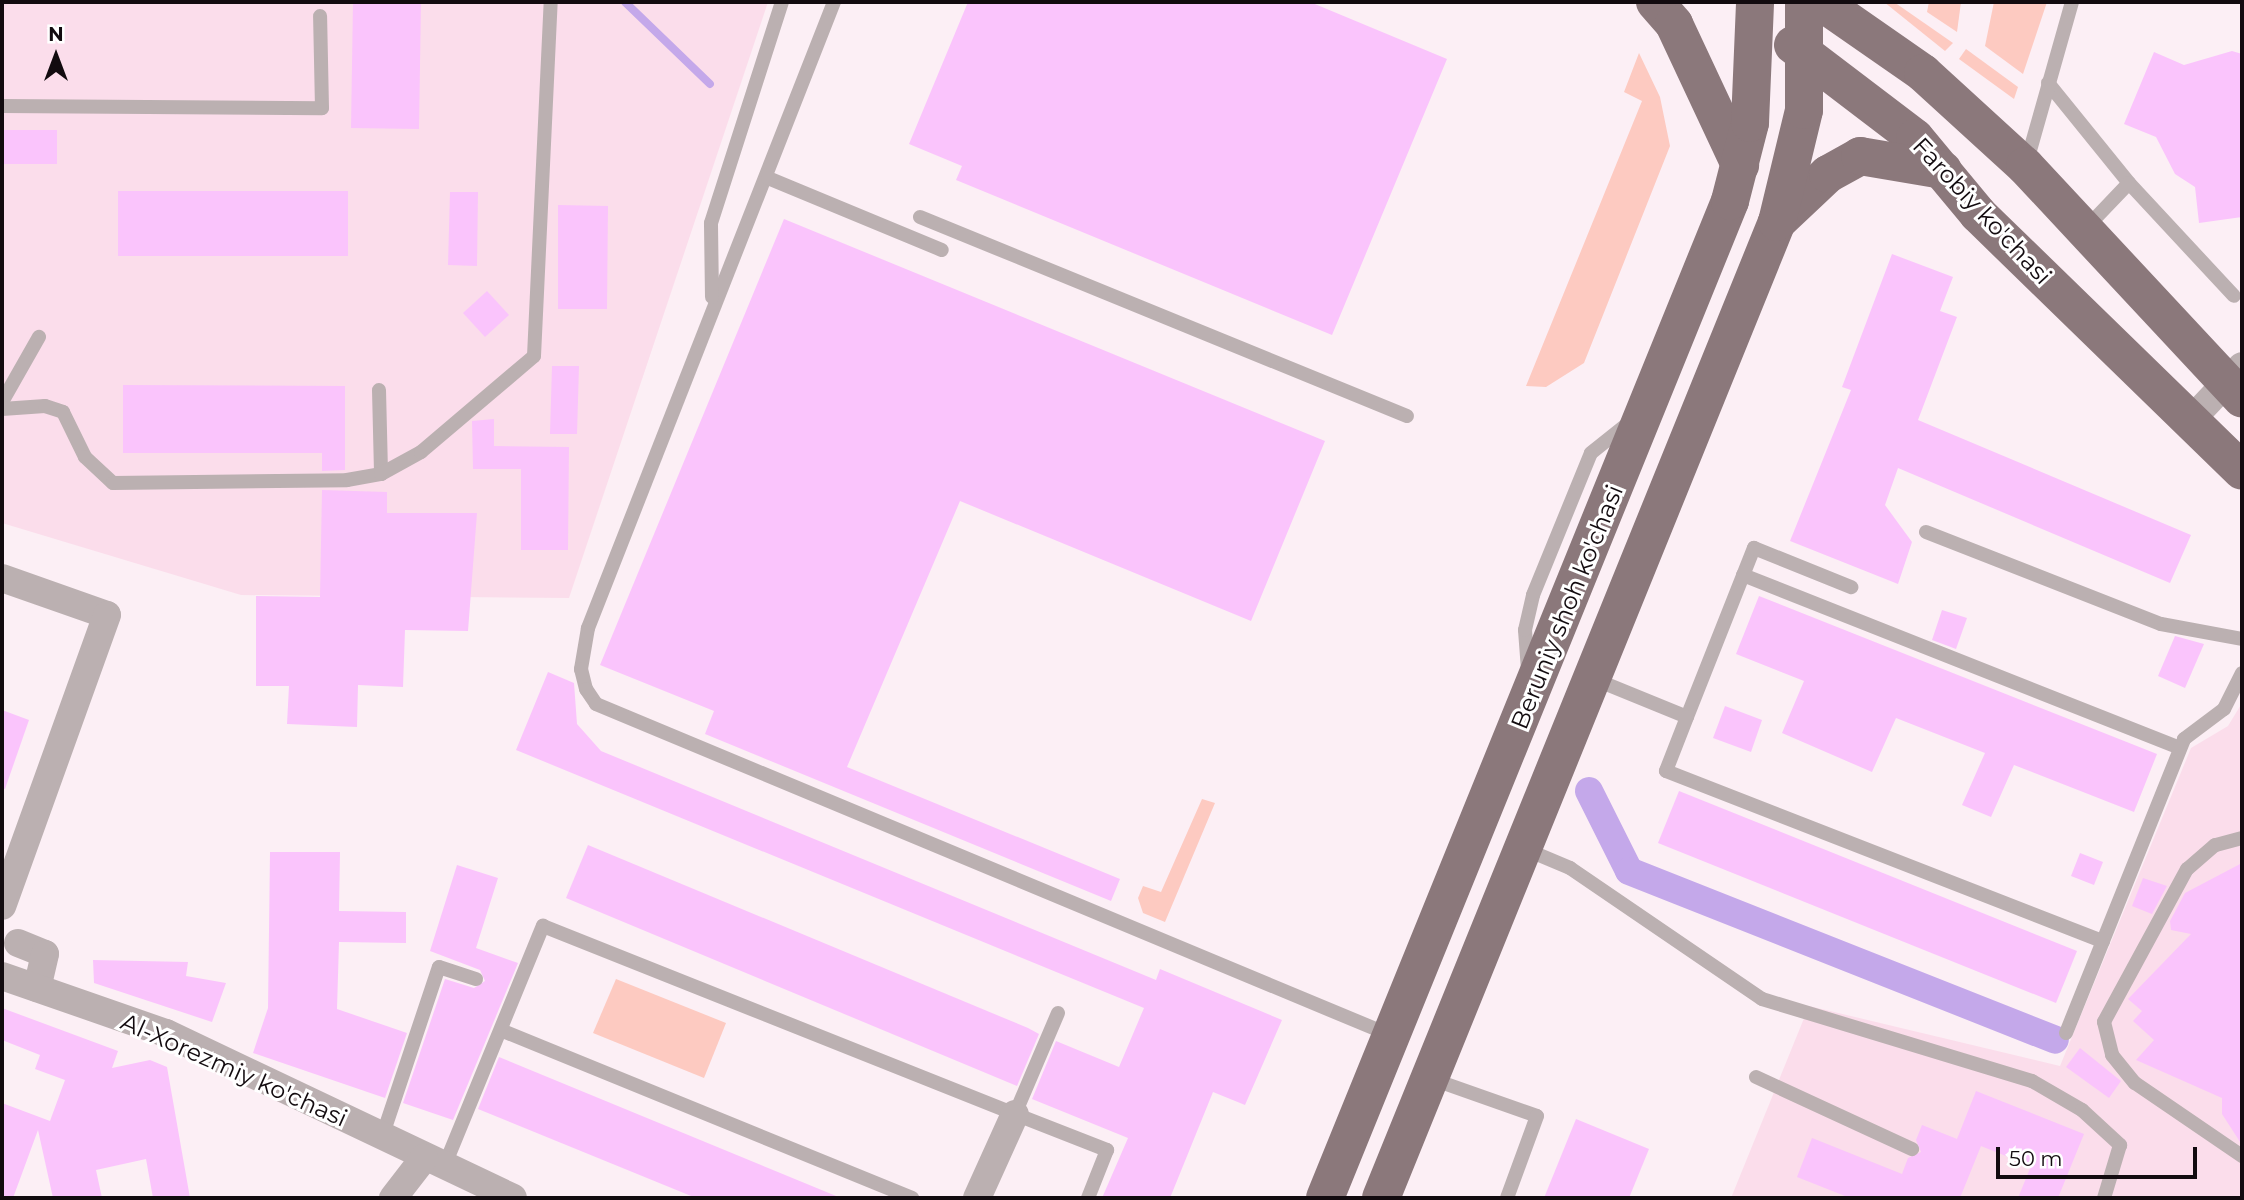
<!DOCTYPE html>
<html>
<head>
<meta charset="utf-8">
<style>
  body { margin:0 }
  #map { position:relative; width:2244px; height:1200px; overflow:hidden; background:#fceff5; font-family:Montserrat,sans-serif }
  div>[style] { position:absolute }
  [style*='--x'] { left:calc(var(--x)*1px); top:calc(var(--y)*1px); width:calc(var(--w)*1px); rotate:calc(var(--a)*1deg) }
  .built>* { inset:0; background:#fbddeb }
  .green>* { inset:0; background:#fdcac1 }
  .stream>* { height:8px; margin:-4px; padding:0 4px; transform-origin:4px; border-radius:4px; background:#c4a8ea }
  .canal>* { height:28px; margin:-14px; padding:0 14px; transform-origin:14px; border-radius:14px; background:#c4a8ea }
  .building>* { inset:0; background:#fac4fc }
  .service>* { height:14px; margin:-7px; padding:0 7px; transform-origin:7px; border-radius:7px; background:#bbb0b1 }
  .minor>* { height:28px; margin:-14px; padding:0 14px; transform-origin:14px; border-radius:14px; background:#bbb0b1 }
  .primary>* { height:38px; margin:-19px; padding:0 19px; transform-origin:19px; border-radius:19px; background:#8b787b }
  span { translate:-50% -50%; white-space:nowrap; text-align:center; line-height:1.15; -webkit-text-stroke:6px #fff; paint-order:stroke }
  .street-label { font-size:24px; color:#120b0f }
  .frame { position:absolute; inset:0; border:4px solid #120b0f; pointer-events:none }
  .north { position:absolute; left:21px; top:21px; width:70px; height:70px; -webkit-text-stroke:5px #fff; paint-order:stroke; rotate:0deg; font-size:19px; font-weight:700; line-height:28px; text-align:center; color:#120b0f }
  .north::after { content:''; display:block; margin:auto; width:24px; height:32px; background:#120b0f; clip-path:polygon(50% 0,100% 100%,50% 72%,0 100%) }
  .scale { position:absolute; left:1996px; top:1147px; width:201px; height:32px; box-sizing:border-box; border:4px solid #120b0f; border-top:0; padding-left:9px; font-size:21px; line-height:24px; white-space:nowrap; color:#120b0f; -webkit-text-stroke:5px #fff; paint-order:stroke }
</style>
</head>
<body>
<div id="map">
  <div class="built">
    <i style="clip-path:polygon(2px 2px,768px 2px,569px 598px,241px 595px,2px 523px)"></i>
    <i style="clip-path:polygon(2242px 703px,2242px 1198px,1731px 1198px,1809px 1006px,2060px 1066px,2191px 748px,2228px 726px)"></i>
  </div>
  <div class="green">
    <i style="clip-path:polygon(1884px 2px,1894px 2px,1953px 43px,1945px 51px)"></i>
    <i style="clip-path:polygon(1929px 2px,1961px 2px,1957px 32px,1927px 12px)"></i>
    <i style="clip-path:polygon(1994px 2px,2047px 2px,2023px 74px,1985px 46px)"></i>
    <i style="clip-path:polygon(1966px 49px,2018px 87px,2014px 99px,1959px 59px)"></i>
    <i style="clip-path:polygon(1639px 53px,1660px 97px,1670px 146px,1584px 363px,1546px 387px,1526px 386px,1642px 101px,1624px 92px)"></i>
    <i style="clip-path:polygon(1202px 799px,1215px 803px,1165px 922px,1143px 913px,1138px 898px,1143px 886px,1161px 892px)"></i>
    <i style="clip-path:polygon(616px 979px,726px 1023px,704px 1078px,593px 1033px)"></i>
  </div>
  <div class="stream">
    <i style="--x:625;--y:2;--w:118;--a:44"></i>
  </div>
  <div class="canal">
    <i style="--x:1589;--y:791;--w:89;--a:63.4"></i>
    <i style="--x:1629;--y:871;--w:458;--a:21.6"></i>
  </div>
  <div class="building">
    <i style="clip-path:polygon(353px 2px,421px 2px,419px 129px,351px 128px)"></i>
    <i style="clip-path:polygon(968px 2px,1310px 2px,1447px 59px,1332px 335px,956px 180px,962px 166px,909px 144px)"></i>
    <i style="clip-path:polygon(2232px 51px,2242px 54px,2242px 217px,2199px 223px,2195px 187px,2175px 174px,2156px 137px,2124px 124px,2154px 52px,2184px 65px)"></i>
    <i style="clip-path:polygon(2px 130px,57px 130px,57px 164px,2px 164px)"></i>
    <i style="clip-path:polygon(118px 191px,348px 191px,348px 256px,118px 256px)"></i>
    <i style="clip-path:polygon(450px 192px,478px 192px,477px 266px,448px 265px)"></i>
    <i style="clip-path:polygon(558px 205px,608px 206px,607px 309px,558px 309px)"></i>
    <i style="clip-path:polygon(784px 219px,1325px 441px,1251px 621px,960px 501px,847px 767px,1120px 879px,1111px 901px,705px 734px,714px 711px,600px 665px)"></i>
    <i style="clip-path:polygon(1892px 254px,1953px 277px,1940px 311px,1957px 317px,1918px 420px,2191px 535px,2170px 583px,1898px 468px,1885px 505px,1912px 542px,1898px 584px,1790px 541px,1851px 390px,1842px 387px)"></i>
    <i style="clip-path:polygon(487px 291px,509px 315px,485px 337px,463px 313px)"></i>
    <i style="clip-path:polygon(552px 366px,579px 366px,577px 434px,550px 434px)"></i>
    <i style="clip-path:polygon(123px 385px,345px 386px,345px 470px,322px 471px,322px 453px,123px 453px)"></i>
    <i style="clip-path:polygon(494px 419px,494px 446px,569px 447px,568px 550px,521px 550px,521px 469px,473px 469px,472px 421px)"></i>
    <i style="clip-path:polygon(322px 490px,387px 492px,387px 513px,477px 513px,468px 631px,405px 630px,403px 687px,358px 685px,357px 727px,287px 724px,289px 686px,256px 686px,256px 596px,320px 597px)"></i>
    <i style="clip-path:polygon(1759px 596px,2157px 754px,2134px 812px,2014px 765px,1991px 817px,1962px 805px,1985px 753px,1896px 718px,1872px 772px,1782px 733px,1804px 681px,1736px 654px)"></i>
    <i style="clip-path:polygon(1942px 610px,1967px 618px,1956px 649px,1932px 640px)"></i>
    <i style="clip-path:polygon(2175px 636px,2204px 644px,2185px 688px,2158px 676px)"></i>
    <i style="clip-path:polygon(548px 672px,574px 683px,577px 724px,601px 751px,1156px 980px,1160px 969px,1282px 1020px,1245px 1105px,1213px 1092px,1170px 1198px,1102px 1198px,1128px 1138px,1032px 1099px,1056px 1041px,1119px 1067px,1144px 1008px,516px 750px)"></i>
    <i style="clip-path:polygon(1725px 706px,1762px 720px,1751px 752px,1713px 738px)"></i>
    <i style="clip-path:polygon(2px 710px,29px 720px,5px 789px,2px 788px)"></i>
    <i style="clip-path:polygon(1679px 791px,2077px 951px,2056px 1003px,1658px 843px)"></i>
    <i style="clip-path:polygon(588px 845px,1028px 1028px,1039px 1034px,1017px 1086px,566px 898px)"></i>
    <i style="clip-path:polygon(270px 852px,340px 852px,339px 911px,406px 912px,406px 943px,339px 942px,337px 1009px,407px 1033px,385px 1098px,253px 1053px,268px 1008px)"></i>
    <i style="clip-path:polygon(2080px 853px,2103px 862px,2094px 885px,2071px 876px)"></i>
    <i style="clip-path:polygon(2242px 863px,2242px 1145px,2222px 1114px,2222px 1098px,2136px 1060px,2154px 1040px,2133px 1021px,2142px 1011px,2128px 999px,2191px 934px,2171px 930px,2170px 921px,2185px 893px)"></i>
    <i style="clip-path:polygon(457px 865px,498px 878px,476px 948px,518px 963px,453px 1120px,403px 1103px,445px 979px,474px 988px,485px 981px,480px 970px,430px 951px)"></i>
    <i style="clip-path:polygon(2143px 878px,2167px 886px,2152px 914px,2132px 906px)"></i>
    <i style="clip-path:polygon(93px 960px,188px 962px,186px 976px,226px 983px,212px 1022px,94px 983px)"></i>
    <i style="clip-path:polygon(2px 1008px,118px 1051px,112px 1068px,150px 1060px,167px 1067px,190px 1198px,153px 1198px,146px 1159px,96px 1170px,102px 1198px,53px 1198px,38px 1130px,13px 1198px,2px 1198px,2px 1103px,50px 1121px,65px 1080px,35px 1069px,40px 1055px,2px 1040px)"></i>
    <i style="clip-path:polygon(2080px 1048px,2121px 1081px,2109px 1098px,2066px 1067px)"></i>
    <i style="clip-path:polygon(499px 1057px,841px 1198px,696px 1198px,478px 1109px)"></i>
    <i style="clip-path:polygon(1976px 1091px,2084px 1134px,2058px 1198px,2018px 1198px,2031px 1166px,1981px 1146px,1960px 1198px,1850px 1198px,1797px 1177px,1812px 1138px,1902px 1174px,1908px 1158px,1921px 1152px,1916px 1140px,1922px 1125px,1957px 1139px)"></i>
    <i style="clip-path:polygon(1576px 1119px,1649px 1149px,1629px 1198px,1544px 1198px)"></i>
  </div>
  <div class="service">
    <i style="--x:834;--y:2;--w:673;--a:111.45"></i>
    <i style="--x:588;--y:628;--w:42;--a:99.7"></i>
    <i style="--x:581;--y:669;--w:21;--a:76"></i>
    <i style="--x:586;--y:689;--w:18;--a:56"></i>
    <i style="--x:596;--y:704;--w:860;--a:22.63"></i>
    <i style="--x:2048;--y:83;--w:129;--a:51"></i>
    <i style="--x:2129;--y:183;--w:154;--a:47.1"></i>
    <i style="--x:2;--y:106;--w:320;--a:0.4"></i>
    <i style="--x:322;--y:108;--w:92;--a:-91.2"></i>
    <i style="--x:2027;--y:161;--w:165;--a:-74.2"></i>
    <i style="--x:768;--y:178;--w:188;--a:22.5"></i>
    <i style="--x:920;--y:217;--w:526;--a:22.23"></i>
    <i style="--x:2086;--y:228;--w:62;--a:-46.3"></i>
    <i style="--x:712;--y:297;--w:74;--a:-90.8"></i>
    <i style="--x:711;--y:223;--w:232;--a:-72.2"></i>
    <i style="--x:379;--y:390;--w:84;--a:88.6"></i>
    <i style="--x:2;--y:402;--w:75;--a:-60.4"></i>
    <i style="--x:2;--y:409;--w:43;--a:-4"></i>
    <i style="--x:45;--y:406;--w:19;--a:18"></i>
    <i style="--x:63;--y:412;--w:50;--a:63.9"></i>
    <i style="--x:85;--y:457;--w:38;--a:43"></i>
    <i style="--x:113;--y:483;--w:234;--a:-0.7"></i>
    <i style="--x:347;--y:480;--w:35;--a:-10"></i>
    <i style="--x:381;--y:474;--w:46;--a:-28.8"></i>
    <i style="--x:421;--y:452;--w:148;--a:-40.3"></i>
    <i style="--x:534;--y:356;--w:354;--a:-87.3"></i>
    <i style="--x:1926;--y:532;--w:252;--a:21.4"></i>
    <i style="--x:2161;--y:624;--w:82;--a:10.5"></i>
    <i style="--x:1743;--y:575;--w:470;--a:21.6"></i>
    <i style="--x:1528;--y:670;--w:40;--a:-94.3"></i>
    <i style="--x:1525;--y:630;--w:36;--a:-77"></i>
    <i style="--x:1533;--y:595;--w:153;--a:-67.8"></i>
    <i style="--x:1591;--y:453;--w:51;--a:-38.7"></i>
    <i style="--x:1594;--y:679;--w:100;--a:22.2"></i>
    <i style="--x:1687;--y:717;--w:182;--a:-68.4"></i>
    <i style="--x:1754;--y:548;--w:105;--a:21.9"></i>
    <i style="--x:1687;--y:717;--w:58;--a:111.3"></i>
    <i style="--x:1666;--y:771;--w:469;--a:21.3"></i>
    <i style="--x:2242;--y:838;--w:28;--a:165"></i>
    <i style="--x:2215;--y:845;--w:37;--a:139"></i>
    <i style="--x:2187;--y:869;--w:174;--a:118.5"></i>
    <i style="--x:2104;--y:1022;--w:34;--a:76"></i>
    <i style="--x:2112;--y:1055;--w:36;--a:51"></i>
    <i style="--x:2135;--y:1083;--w:130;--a:34.3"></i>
    <i style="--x:1525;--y:849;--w:49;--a:22.9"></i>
    <i style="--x:1570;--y:868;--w:232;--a:34.3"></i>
    <i style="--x:1762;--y:999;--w:282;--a:16.9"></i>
    <i style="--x:2032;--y:1081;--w:58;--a:30.1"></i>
    <i style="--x:2082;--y:1110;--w:52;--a:42.6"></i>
    <i style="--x:2120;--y:1145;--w:55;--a:106.8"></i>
    <i style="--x:1058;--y:1013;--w:110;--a:113.1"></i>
    <i style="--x:1015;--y:1114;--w:99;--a:21.4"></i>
    <i style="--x:1107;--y:1150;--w:52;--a:111.6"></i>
    <i style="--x:503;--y:1031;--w:442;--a:22.2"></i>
    <i style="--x:2066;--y:1033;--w:317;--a:-68.1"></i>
    <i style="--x:2184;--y:739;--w:50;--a:-36.9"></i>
    <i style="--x:2224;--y:709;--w:40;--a:-63.4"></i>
    <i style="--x:1756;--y:1077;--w:172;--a:24.8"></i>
    <i style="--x:1432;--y:1079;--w:111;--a:19.4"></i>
    <i style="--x:1537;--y:1116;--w:87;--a:110.1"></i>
    <i style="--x:382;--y:1137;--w:179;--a:-71.5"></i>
    <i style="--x:439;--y:967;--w:39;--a:18"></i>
    <i style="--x:444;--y:1167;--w:261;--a:-67.7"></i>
    <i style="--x:543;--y:926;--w:508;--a:21.72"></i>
  </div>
  <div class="minor">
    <i style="--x:2191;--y:420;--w:74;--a:-46.6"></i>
    <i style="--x:2;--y:578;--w:111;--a:19.4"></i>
    <i style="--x:107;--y:615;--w:309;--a:109.8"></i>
    <i style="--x:18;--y:943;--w:29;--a:22"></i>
    <i style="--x:45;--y:954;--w:35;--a:103"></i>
    <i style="--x:2;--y:976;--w:174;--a:19.2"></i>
    <i style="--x:166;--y:1033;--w:384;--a:25.4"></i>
    <i style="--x:393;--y:1198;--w:51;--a:-52.2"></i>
    <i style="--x:977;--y:1198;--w:92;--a:-65.7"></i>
  </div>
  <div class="primary">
    <i style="--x:1655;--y:2;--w:29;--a:49"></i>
    <i style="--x:1674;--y:24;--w:156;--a:64.9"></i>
    <i style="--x:1821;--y:2;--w:124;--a:34.8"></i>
    <i style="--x:1923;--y:73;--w:138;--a:42.4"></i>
    <i style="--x:2025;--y:166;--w:318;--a:47"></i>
    <i style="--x:1793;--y:45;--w:153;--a:37.3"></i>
    <i style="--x:1915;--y:138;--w:99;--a:50.3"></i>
    <i style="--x:1978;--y:214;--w:368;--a:44.2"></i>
    <i style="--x:1777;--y:222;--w:70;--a:-43.3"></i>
    <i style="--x:1828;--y:174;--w:37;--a:-29"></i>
    <i style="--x:1860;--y:156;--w:84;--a:9.6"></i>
    <i style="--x:1325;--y:1198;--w:1076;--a:-67.89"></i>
    <i style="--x:1730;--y:201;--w:81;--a:-75.6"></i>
    <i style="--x:1750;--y:123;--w:121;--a:-87.6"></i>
    <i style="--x:1381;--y:1198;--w:1053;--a:-67.92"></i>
    <i style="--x:1777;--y:222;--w:115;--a:-76.4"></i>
    <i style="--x:1804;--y:110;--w:108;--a:-90"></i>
  </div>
  <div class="street-label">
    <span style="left:1982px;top:211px;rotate:47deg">Farobiy ko'chasi</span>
    <span style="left:1567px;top:607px;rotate:-68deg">Beruniy shoh ko'chasi</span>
    <span style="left:234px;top:1070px;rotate:24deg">Al-Xorezmiy ko'chasi</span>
  </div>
  <div class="frame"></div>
  <div class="north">N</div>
  <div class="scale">50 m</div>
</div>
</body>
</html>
